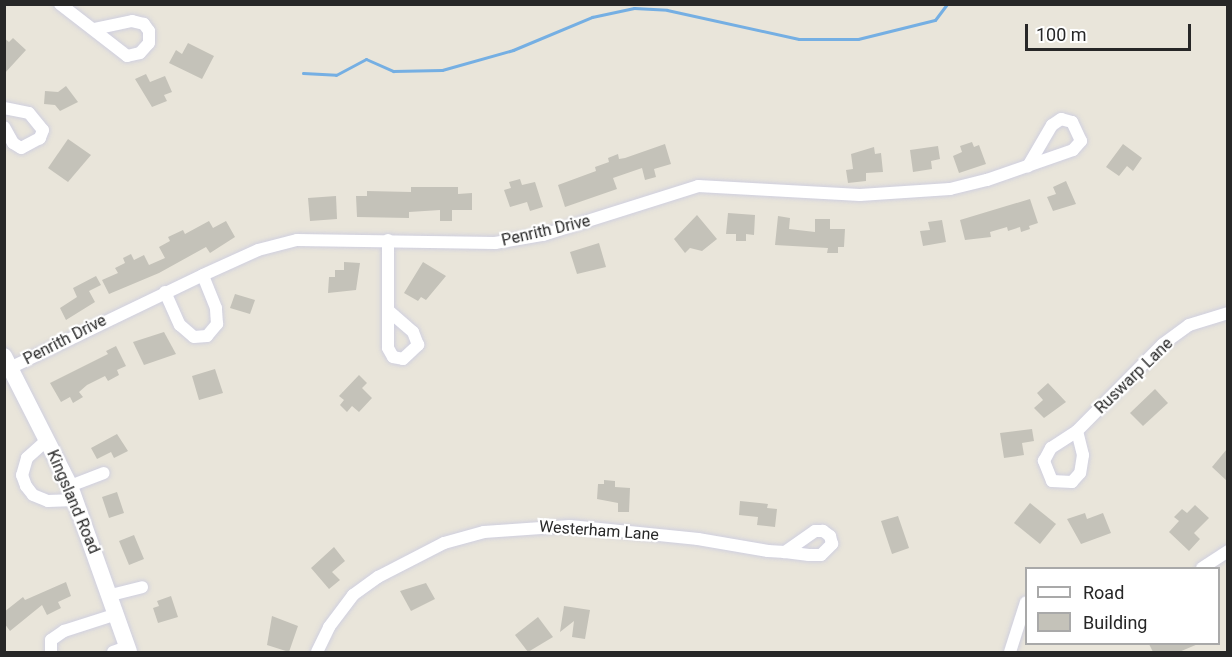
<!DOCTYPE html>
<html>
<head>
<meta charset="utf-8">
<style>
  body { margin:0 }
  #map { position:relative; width:1232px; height:657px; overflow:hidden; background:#e9e5da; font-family:Roboto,sans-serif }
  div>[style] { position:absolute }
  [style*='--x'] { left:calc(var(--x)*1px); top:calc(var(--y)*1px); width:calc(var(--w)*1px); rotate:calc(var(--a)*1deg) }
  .stream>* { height:3px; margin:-1.5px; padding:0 1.5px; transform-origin:1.5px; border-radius:1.5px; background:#75afe3 }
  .building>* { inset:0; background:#c4c2b9 }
  .roads { filter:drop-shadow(0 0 2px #cfcfdf) drop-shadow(0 0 2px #cfcfdf) }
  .street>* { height:12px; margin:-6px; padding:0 6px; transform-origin:6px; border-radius:6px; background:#fff }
  .secondary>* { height:16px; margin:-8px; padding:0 8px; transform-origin:8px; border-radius:8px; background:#fff }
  span { translate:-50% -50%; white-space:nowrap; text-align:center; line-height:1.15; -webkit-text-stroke:4.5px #fff; paint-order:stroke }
  .street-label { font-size:16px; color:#272727 }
  .frame { position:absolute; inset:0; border:6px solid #272727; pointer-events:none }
  .legend { position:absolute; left:1025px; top:567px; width:195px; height:78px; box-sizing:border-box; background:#fff; border:2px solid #a9a9a9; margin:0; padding:8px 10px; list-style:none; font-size:18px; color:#272727 }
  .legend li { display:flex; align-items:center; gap:12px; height:30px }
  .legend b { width:30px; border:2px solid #a9a9a9 }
  .scale { position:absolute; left:1025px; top:24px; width:166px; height:27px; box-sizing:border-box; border:3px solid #272727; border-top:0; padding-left:8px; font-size:18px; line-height:21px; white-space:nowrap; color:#272727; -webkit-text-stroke:4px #fff; paint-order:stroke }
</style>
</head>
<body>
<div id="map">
  <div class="stream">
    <i style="--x:303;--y:73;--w:33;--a:3"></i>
    <i style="--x:336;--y:75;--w:34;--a:-28"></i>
    <i style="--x:366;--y:59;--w:30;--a:24"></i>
    <i style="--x:393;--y:71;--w:49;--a:-1.2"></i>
    <i style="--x:442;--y:70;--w:74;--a:-15.7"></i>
    <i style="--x:513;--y:50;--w:86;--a:-22.7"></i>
    <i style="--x:592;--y:17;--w:43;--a:-12.1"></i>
    <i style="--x:634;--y:8;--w:33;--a:3"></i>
    <i style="--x:667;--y:10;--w:135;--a:12.4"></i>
    <i style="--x:799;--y:39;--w:59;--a:0"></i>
    <i style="--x:858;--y:39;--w:79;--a:-13.9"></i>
    <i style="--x:935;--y:20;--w:20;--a:-53"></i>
  </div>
  <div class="building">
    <i style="clip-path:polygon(4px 38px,9px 42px,13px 38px,26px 50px,4px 74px)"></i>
    <i style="clip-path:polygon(188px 43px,214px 56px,202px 79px,169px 63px,176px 50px,182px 54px)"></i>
    <i style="clip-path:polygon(146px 74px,150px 82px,165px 76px,172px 92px,164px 95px,167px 101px,152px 107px,135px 79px)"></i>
    <i style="clip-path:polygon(66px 86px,78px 102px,60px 111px,55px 105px,44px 104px,45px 91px,58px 92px)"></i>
    <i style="clip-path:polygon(68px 139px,91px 155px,68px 182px,48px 168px)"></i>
    <i style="clip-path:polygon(972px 142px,974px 147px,979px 145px,986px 164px,959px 173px,953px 156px,962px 152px,960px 146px)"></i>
    <i style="clip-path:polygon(665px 144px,671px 164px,654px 169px,656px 177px,645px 180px,642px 168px,613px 178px,617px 189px,565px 207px,558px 185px,596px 171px,595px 167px,609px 162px,608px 158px,618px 154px,619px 159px,625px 158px)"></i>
    <i style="clip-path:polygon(1123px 144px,1142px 158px,1133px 171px,1127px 166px,1119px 176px,1106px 167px)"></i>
    <i style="clip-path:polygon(938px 146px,940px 159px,931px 161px,932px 169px,913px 172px,910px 150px)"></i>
    <i style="clip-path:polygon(874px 147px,875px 154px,881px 153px,883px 172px,866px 173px,866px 181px,848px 183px,846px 170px,853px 169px,851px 154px)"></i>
    <i style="clip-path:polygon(520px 179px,522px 185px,535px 182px,543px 207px,530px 211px,527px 202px,510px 207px,504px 190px,511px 188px,509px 182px)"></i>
    <i style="clip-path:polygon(1066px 181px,1076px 204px,1053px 211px,1047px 197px,1056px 194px,1053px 187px)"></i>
    <i style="clip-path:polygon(411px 187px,458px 187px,458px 194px,472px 193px,472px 210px,452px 210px,452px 221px,440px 221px,440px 210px,409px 212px,409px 218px,357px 217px,356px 196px,367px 196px,367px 191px,411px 192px)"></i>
    <i style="clip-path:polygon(336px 196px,337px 219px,310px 221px,308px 198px)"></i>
    <i style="clip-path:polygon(1030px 199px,1038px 223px,1029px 226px,1030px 229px,1021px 232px,1020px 227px,1008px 231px,1007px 227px,990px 232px,991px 237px,965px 240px,960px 220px)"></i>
    <i style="clip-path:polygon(728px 213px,755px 215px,754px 235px,746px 234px,746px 241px,736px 241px,736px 234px,726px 234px)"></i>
    <i style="clip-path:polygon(697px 215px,717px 239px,702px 251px,690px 248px,685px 253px,674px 239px)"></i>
    <i style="clip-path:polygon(778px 216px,790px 218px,789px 229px,815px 232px,815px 219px,830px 219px,830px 229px,845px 229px,844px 247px,838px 247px,838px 253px,827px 253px,828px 248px,775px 245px)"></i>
    <i style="clip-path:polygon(942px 220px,946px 242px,923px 246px,920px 231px,930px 230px,928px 222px)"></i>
    <i style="clip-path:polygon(209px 221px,213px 228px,226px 221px,235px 237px,210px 253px,206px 247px,159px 273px,109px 294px,102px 280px,118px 273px,115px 268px,125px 263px,123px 258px,131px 254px,134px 260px,144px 255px,149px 265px,165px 258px,159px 247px,170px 241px,168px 237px,183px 230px,185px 234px)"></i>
    <i style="clip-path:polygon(599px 243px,606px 267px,577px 274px,570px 252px)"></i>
    <i style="clip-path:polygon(344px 262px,360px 263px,356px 290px,328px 293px,329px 277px,335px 277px,335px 270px,344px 270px)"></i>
    <i style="clip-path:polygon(423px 262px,446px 276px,426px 300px,421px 297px,418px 301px,404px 293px)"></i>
    <i style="clip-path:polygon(96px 276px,101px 285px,89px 291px,95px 302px,66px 320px,60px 308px,77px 297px,73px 288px)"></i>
    <i style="clip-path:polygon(235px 294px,255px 300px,250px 314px,230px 308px)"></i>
    <i style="clip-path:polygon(164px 332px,176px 354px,144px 365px,133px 342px)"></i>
    <i style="clip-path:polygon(116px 346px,126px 366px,117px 370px,119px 375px,108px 381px,105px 376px,87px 385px,79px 392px,83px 397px,73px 403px,70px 397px,61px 402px,50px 383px,108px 354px,106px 351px)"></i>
    <i style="clip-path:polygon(215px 369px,223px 393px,199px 400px,192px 376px)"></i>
    <i style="clip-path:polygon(359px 375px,367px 383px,362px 388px,372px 398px,359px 412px,352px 406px,347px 412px,340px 405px,344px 400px,339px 396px)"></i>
    <i style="clip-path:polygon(1048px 383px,1066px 402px,1044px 418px,1034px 408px,1043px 400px,1037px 393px)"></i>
    <i style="clip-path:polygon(1155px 389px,1168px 403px,1143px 426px,1130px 413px)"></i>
    <i style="clip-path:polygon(1032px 429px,1034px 441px,1022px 443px,1024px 455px,1004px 458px,1000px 433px)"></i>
    <i style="clip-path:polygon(117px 434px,128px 451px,114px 458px,111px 452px,97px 459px,91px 448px)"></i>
    <i style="clip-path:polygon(1227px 449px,1227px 481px,1212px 467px)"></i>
    <i style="clip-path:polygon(604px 480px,615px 481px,615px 487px,630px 488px,629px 512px,618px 512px,618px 503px,597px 499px,598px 484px,604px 484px)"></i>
    <i style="clip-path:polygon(117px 492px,124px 513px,109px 518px,102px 497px)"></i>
    <i style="clip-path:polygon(740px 501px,768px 504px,767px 508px,777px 509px,775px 527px,757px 525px,758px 517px,739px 515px)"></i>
    <i style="clip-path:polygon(1030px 503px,1056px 524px,1040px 544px,1014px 523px)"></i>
    <i style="clip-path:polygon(1195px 505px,1209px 518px,1194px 533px,1200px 539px,1189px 551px,1169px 532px,1179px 521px,1174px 517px,1182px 509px,1187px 513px)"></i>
    <i style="clip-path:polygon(1085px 513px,1087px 519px,1103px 513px,1111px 533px,1081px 544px,1067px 519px)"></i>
    <i style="clip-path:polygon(898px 516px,909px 548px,892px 554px,881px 521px)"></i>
    <i style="clip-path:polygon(134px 535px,144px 559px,129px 565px,119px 541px)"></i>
    <i style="clip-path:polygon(334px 547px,345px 561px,332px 572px,340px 580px,329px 589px,311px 568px)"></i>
    <i style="clip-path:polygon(66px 582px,71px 596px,58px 602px,61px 608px,47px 615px,42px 605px,10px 631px,4px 623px,4px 612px,23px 597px,25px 600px)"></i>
    <i style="clip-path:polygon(426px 583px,435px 599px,411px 611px,400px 591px)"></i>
    <i style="clip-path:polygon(171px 596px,178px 617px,158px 623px,153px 608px,159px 606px,157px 601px)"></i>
    <i style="clip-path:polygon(564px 606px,590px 610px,585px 639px,572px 637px,574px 621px,560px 632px)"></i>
    <i style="clip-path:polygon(272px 616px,298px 626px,289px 652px,267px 645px)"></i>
    <i style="clip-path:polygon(538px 617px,553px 637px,528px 652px,515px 635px)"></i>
    <i style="clip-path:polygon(1149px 644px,1198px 644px,1179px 652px,1153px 652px)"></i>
  </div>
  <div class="roads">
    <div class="street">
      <i style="--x:60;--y:4;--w:85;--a:37.8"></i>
      <i style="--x:127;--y:56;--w:13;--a:-13"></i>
      <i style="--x:140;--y:53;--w:13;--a:-48"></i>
      <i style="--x:149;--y:43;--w:12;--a:-90"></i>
      <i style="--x:149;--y:31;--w:9;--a:-126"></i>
      <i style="--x:144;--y:24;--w:12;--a:-166"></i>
      <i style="--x:132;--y:21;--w:38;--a:168"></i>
      <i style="--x:4;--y:108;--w:25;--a:11"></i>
      <i style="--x:29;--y:113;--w:22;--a:51"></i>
      <i style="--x:43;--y:130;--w:9;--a:111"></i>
      <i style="--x:40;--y:138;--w:21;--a:152"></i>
      <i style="--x:21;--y:148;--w:9;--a:-148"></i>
      <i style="--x:13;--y:143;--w:18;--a:-119"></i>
      <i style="--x:388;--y:240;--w:108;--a:90"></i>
      <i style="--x:388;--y:348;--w:10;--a:61"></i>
      <i style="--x:393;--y:357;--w:10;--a:11"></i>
      <i style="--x:403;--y:359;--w:21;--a:-43"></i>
      <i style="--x:418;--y:345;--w:14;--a:-111"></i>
      <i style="--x:413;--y:332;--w:33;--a:-139"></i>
      <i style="--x:165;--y:292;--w:36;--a:66"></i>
      <i style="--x:180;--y:325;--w:18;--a:41"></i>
      <i style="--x:194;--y:337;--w:13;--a:-4"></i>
      <i style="--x:207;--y:336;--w:16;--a:-50"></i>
      <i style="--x:217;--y:324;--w:16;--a:-94"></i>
      <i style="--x:216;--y:308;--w:35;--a:-112"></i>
      <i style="--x:10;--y:368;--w:214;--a:-25.7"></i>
      <i style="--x:203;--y:275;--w:60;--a:-24.4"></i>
      <i style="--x:258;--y:250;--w:40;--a:-14.4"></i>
      <i style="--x:297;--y:240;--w:198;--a:0.9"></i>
      <i style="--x:495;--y:243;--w:49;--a:-9.5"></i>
      <i style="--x:543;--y:235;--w:163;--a:-17.5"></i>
      <i style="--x:698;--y:186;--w:162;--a:3.2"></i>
      <i style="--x:860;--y:195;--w:90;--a:-3.8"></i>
      <i style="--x:950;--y:189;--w:38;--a:-14"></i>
      <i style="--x:987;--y:180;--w:91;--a:-19.2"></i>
      <i style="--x:1073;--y:150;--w:12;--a:-48"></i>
      <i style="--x:1081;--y:141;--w:21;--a:-115"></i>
      <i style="--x:1072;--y:122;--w:11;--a:-165"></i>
      <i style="--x:1061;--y:119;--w:11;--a:146"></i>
      <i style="--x:1052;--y:125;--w:48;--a:120.3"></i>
      <i style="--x:1077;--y:431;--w:25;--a:76"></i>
      <i style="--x:1083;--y:455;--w:18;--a:99"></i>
      <i style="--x:1080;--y:473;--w:12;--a:132"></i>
      <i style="--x:1072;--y:482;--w:20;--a:-177"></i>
      <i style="--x:1052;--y:481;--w:22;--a:-112"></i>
      <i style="--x:1044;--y:461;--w:15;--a:-62"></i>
      <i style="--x:1051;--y:448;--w:31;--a:-33"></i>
      <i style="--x:1077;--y:431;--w:122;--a:-45.3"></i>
      <i style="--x:1163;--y:344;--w:32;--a:-36"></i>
      <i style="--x:1189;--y:325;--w:41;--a:-17.1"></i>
      <i style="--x:47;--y:440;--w:27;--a:138"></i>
      <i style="--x:27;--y:458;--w:18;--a:106"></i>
      <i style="--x:22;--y:475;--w:12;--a:70"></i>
      <i style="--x:26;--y:486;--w:11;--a:52"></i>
      <i style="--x:33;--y:495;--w:16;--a:22"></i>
      <i style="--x:48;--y:501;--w:27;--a:-2"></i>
      <i style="--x:70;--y:486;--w:36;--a:-21"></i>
      <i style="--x:1202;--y:568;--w:31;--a:-33"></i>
      <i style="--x:111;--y:595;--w:32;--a:-14"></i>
      <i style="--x:51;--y:652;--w:12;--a:-90"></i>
      <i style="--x:51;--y:640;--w:16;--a:-35"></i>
      <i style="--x:64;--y:631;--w:56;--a:-17.8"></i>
      <i style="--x:113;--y:652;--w:15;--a:-20"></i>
      <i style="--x:317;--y:652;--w:28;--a:-64"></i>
      <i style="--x:329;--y:627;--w:40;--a:-53"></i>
      <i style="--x:353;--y:595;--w:31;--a:-36"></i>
      <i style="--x:378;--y:577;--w:74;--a:-27.3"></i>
      <i style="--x:444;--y:543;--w:41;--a:-15.4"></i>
      <i style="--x:484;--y:532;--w:86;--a:-4"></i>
      <i style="--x:570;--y:526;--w:129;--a:5.8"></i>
      <i style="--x:698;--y:539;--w:71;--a:9.7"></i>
      <i style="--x:768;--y:551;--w:17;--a:3"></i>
      <i style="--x:785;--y:552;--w:24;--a:7"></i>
      <i style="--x:809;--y:555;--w:12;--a:0"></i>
      <i style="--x:821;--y:555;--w:16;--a:-45"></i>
      <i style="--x:832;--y:544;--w:8;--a:-104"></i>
      <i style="--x:830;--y:536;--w:9;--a:-144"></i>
      <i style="--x:823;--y:531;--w:8;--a:180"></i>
      <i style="--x:815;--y:531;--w:37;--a:145"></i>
      <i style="--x:1010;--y:652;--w:52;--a:-72.3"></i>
    </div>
    <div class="secondary">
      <i style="--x:4;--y:356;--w:146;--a:63.1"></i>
      <i style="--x:70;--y:486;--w:176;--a:70.4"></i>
    </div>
  </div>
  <div class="street-label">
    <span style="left:546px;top:231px;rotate:-13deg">Penrith Drive</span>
    <span style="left:65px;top:340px;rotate:-27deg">Penrith Drive</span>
    <span style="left:1134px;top:376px;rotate:-44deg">Ruswarp Lane</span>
    <span style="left:73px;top:502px;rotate:67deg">Kingsland Road</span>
    <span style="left:599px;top:531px;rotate:4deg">Westerham Lane</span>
  </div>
  <div class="frame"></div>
  <ul class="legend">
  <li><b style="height:8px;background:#fff"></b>Road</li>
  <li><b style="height:16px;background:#c4c2b9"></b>Building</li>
  </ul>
  <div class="scale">100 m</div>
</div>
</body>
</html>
